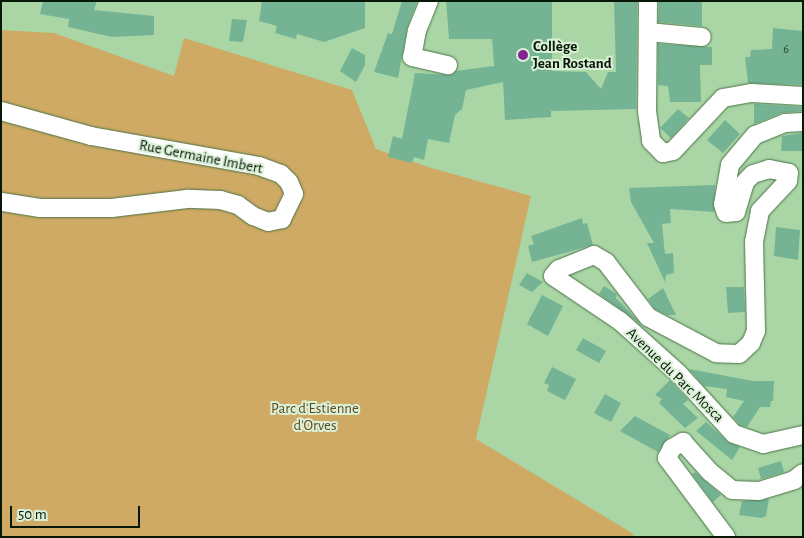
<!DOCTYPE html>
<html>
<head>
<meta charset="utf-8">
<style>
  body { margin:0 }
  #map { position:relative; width:804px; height:538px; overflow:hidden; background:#aad6a6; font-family:"Alegreya Sans",sans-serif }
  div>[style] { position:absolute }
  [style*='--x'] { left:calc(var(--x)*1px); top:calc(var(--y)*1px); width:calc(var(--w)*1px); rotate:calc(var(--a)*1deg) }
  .green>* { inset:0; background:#cfaa64 }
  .building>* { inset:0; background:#74b495 }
  .roads { filter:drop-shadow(0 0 1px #4b7348) drop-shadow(0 0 1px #4b7348) }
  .minor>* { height:18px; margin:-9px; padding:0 9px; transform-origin:9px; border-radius:9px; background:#fff }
  .dots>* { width:14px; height:14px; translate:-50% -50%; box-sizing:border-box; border:2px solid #daf0d7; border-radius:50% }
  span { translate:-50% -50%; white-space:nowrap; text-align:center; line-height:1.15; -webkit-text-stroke:4px #daf0d7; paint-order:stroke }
  .number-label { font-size:12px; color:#233f2a }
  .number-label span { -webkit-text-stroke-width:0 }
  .poi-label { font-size:15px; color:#081807; font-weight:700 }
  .left { translate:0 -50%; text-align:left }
  .street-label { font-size:15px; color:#081807 }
  .park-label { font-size:15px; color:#604b21 }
  .frame { position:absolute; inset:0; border:2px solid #081807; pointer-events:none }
  .scale { position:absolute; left:10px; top:506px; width:130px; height:22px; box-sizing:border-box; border:2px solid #081807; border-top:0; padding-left:6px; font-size:15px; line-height:18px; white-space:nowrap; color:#081807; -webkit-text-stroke:4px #daf0d7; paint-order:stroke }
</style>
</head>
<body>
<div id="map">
  <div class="green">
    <i style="clip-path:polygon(1px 30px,54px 33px,174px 76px,184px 38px,352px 90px,376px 149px,428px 167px,531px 196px,476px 439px,632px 533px,634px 537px,1px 537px)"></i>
  </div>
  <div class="building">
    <i style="clip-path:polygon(43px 1px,97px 1px,94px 10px,154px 16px,154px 35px,112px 37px,68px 27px,69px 19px,40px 14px)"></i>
    <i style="clip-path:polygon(262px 1px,365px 1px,365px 28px,324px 42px,297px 34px,296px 39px,275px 33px,277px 26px,259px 21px)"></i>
    <i style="clip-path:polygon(402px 1px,417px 1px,407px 28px,398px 78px,374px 72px,388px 33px,392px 34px)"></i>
    <i style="clip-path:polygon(446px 1px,552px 1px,552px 71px,586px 72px,601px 89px,608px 72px,616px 72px,614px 1px,637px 1px,636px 109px,551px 111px,551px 117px,505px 120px,503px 82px,466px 90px,462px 109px,455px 115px,449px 143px,428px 139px,424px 160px,414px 157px,412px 163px,388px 157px,393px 136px,402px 139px,415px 73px,451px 75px,456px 71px,494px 66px,492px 39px,449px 39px)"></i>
    <i style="clip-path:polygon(659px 1px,702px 1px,702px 26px,658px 22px)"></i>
    <i style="clip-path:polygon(232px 19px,247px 20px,243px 42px,229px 41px)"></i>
    <i style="clip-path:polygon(773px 28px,803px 31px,803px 85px,748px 83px,745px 57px,750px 57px,751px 50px,772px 49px)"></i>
    <i style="clip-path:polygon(658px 44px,712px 47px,712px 65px,700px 65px,701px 102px,670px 102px,668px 86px,658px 85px)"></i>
    <i style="clip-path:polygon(352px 48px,365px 55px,365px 65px,356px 82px,340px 71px)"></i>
    <i style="clip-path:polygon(754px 104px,803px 107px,803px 111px,781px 113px,754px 124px)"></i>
    <i style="clip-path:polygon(678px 109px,689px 118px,671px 138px,660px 128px)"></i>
    <i style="clip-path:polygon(725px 120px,740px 134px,723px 153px,707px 140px)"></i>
    <i style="clip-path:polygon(803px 133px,803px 151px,781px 151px,782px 136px)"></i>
    <i style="clip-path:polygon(715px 185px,714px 212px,670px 209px,671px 223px,662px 224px,665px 254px,673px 253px,674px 273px,666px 275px,665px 282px,647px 243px,654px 243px,631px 202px,629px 188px)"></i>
    <i style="clip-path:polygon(582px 218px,583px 224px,587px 223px,593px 245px,532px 262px,528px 246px,534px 244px,531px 236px)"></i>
    <i style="clip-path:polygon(776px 227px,800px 230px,798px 260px,774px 256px)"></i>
    <i style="clip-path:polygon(527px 273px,543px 282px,532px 292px,519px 285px)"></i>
    <i style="clip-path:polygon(604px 286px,617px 294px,616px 298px,642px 325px,599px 294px)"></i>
    <i style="clip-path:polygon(726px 287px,744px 287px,745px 312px,728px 313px)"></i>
    <i style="clip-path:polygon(663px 288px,676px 315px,667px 315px,655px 309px,648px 299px)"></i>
    <i style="clip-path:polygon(542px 295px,563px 306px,548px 336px,527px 324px)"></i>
    <i style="clip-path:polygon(583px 338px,606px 351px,599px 363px,576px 350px)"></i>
    <i style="clip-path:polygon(552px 367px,576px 379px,565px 400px,547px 391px,549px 385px,544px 383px)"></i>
    <i style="clip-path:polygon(689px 369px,753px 381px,774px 381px,773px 401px,771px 401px,770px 407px,760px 407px,747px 427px,740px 425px,733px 417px,744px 401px,726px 397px,727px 389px,704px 386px)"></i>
    <i style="clip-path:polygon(670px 380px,688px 400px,683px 404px,698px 418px,685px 428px,659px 403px,662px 399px,655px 395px)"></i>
    <i style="clip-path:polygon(605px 394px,621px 403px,611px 422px,594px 413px)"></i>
    <i style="clip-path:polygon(635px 416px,670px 435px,658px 452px,620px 431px)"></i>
    <i style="clip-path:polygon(706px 422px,727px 441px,740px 447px,732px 460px,696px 431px)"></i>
    <i style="clip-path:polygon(781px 461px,784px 472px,761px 479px,758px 468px)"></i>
    <i style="clip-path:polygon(695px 472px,721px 495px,713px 502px,692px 474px)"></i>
    <i style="clip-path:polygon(769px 499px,766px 516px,762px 518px,739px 515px,742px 501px)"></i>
  </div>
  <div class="roads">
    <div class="minor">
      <i style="--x:429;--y:1;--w:31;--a:112"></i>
      <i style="--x:417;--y:30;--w:27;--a:100"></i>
      <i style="--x:412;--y:57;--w:37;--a:13"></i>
      <i style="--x:648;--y:1;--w:110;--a:90.5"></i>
      <i style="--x:647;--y:111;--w:30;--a:82"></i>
      <i style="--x:651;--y:141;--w:17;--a:45"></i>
      <i style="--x:663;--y:153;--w:10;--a:-11"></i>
      <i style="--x:673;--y:151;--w:73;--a:-46.7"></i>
      <i style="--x:723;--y:98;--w:29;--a:-10"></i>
      <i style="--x:752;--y:93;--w:51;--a:3.4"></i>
      <i style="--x:648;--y:32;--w:54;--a:5.3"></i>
      <i style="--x:1;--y:111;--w:93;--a:15.5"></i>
      <i style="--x:91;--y:136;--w:171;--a:10.1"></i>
      <i style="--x:259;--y:166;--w:23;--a:20"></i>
      <i style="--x:281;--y:174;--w:11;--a:45"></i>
      <i style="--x:289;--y:182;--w:13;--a:67"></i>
      <i style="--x:294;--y:194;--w:28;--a:116"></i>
      <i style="--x:282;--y:219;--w:14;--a:168"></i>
      <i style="--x:268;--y:222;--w:16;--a:-158"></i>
      <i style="--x:253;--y:216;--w:19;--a:-144"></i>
      <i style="--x:238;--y:205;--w:18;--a:-164"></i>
      <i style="--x:221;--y:200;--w:34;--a:-178"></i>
      <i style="--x:187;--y:199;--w:76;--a:173.2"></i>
      <i style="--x:112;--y:208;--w:72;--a:180"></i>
      <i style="--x:40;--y:208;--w:39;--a:-171"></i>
      <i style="--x:803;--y:122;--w:18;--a:177"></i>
      <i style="--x:785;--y:123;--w:32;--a:158"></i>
      <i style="--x:755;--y:135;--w:39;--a:130"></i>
      <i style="--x:730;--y:165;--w:40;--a:100"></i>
      <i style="--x:723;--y:204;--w:9;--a:72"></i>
      <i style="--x:726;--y:213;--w:10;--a:-6"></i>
      <i style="--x:736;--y:212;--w:31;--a:-73"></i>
      <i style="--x:745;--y:182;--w:11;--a:-45"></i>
      <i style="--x:753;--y:174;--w:17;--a:-17"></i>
      <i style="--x:769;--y:169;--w:20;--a:11"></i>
      <i style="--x:789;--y:173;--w:8;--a:97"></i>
      <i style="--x:788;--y:181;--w:41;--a:133"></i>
      <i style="--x:760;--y:211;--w:32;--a:101"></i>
      <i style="--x:754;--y:242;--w:89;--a:88.7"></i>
      <i style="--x:756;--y:331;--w:13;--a:113"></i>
      <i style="--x:751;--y:343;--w:16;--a:137"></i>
      <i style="--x:739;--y:354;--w:23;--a:-178"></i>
      <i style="--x:716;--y:353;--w:77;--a:-152.1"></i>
      <i style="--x:648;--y:317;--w:69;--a:-127.4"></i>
      <i style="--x:606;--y:262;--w:14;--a:-150"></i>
      <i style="--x:594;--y:255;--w:38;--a:158"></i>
      <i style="--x:559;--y:269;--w:9;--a:131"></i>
      <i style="--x:553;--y:276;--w:81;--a:33.9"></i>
      <i style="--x:620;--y:321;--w:79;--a:41.9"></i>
      <i style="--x:679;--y:374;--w:81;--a:47.5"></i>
      <i style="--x:734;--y:434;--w:31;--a:19"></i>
      <i style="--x:763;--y:444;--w:41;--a:-12.7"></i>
      <i style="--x:726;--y:537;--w:99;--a:-126.8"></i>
      <i style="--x:667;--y:458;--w:11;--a:-63"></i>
      <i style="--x:672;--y:448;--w:13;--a:-29"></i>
      <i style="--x:683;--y:442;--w:40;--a:48"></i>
      <i style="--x:710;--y:472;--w:28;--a:39"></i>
      <i style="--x:732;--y:490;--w:27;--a:2"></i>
      <i style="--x:759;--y:491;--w:37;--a:-17"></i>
      <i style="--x:794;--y:480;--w:11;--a:-38"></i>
    </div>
  </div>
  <div class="dots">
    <i style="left:523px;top:55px;background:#82248f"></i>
  </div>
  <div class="number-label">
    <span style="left:786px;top:50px">6</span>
  </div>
  <div class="poi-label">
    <span class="left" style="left:533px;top:55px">Collège<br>Jean Rostand</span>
  </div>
  <div class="street-label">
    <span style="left:201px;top:157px;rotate:11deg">Rue Germaine Imbert</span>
    <span style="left:675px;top:375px;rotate:44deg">Avenue du Parc Mosca</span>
  </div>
  <div class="park-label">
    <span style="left:315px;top:417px">Parc d'Estienne<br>d'Orves</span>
  </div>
  <div class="frame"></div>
  <div class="scale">50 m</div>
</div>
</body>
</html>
